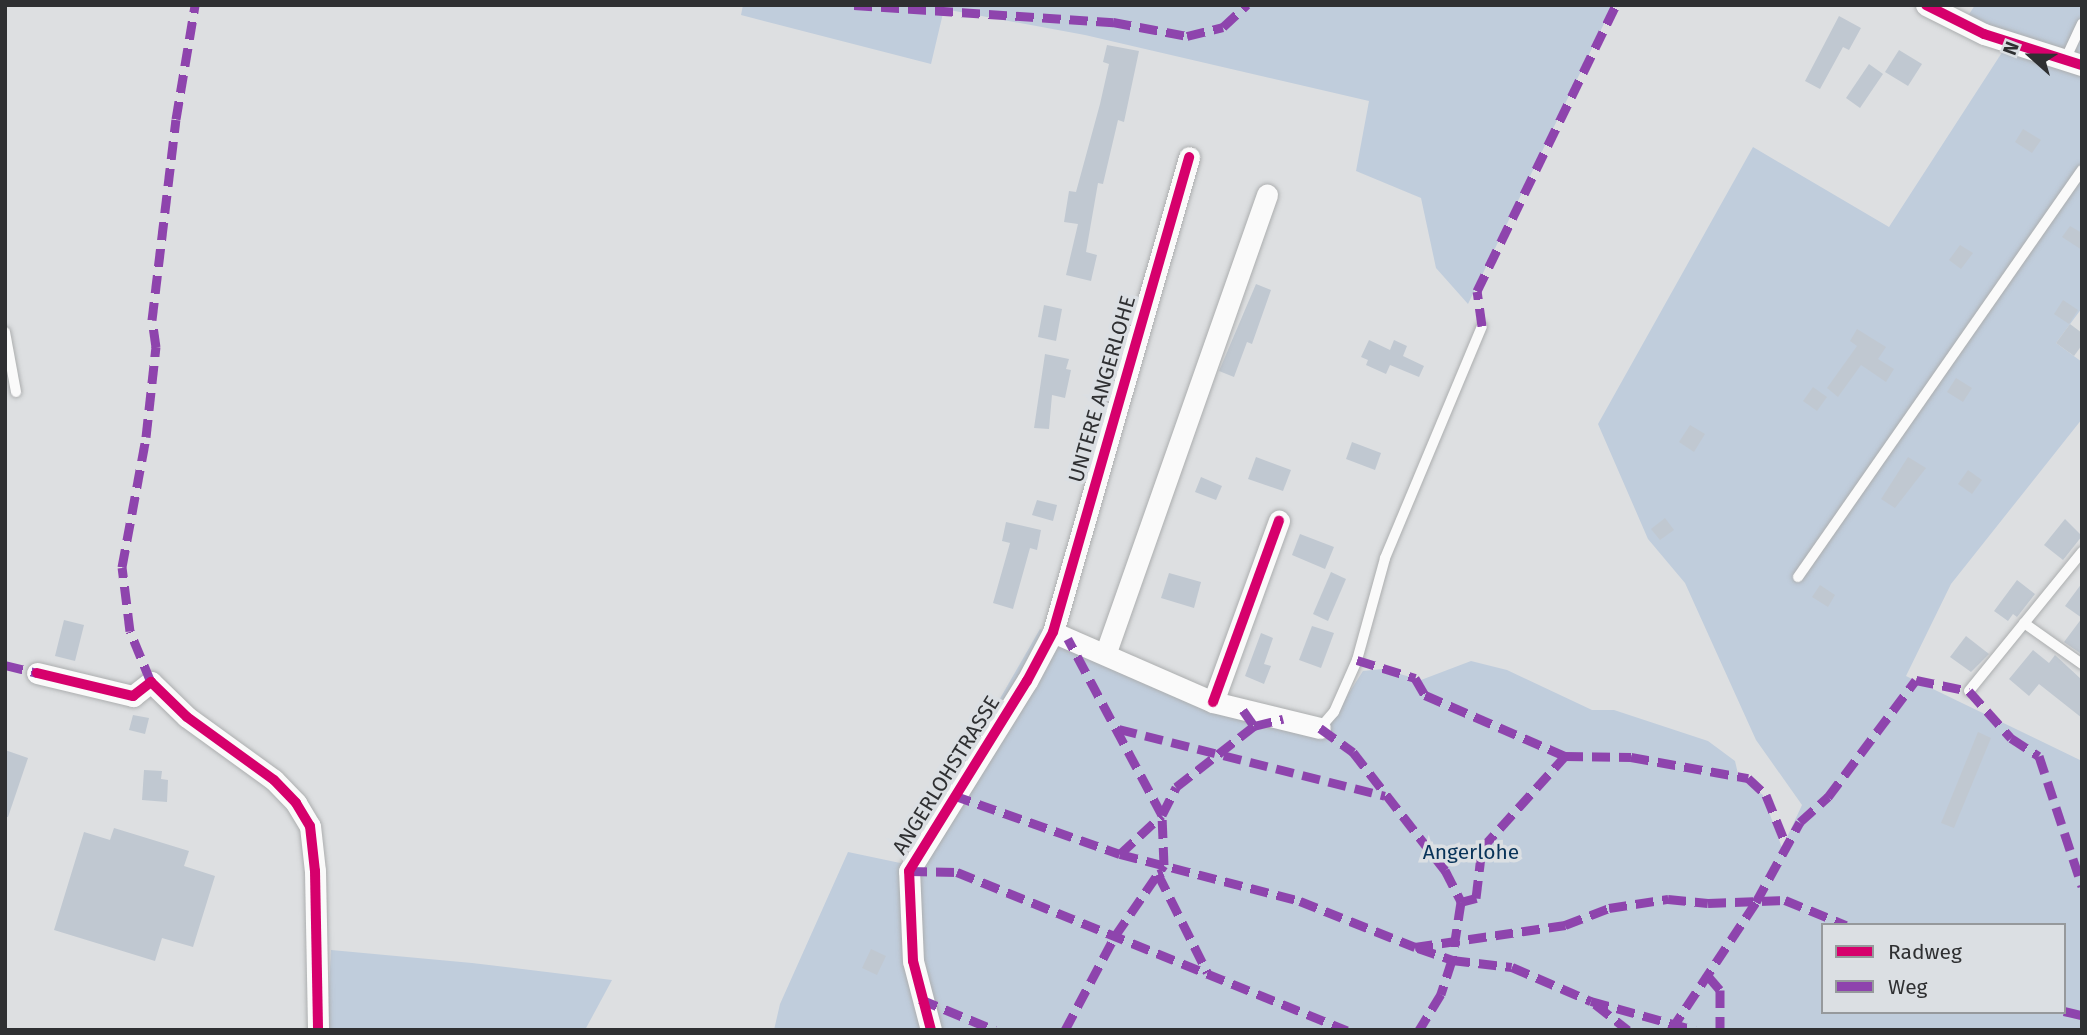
<!DOCTYPE html>
<html>
<head>
<meta charset="utf-8">
<style>
  body { margin:0 }
  #map { position:relative; width:2087px; height:1035px; overflow:hidden; background:#dddfe1; font-family:"Fira Sans",sans-serif }
  div>[style] { position:absolute }
  [style*='--x'] { left:calc(var(--x)*1px); top:calc(var(--y)*1px); width:calc(var(--w)*1px); rotate:calc(var(--a)*1deg) }
  .green>* { inset:0; background:#c0cddc }
  .building>* { inset:0; background:#c0c8d1 }
  .roads { filter:drop-shadow(0 0 2px #acaeaf) drop-shadow(0 0 2px #acaeaf) }
  .lane>* { height:10px; margin:-5px; padding:0 5px; transform-origin:5px; border-radius:5px; background:#fafafa }
  .street>* { height:21px; margin:-10.5px; padding:0 10.5px; transform-origin:10.5px; border-radius:10.5px; background:#fafafa }
  .quiet>* { height:9px; margin-top:-4.5px; transform-origin:0; background:repeating-linear-gradient(90deg,#8e44ad 0 18px,transparent 0 27px) }
  .cycleway>* { height:10px; margin:-5px; padding:0 5px; transform-origin:5px; border-radius:5px; background:#d6006c }
  span { translate:-50% -50%; white-space:nowrap; text-align:center; line-height:1.15; -webkit-text-stroke:7px #dbdfe3; paint-order:stroke }
  .street-label { font-size:21px; color:#2f3032 }
  .park-label { font-size:21px; color:#083359 }
  .frame { position:absolute; inset:0; border:7px solid #2f3032; pointer-events:none }
  .legend { position:absolute; left:1821px; top:923px; width:245px; height:91px; box-sizing:border-box; background:#dbdfe3; border:2px solid #96999c; margin:0; padding:9px 12px; list-style:none; font-size:21px; color:#2f3032 }
  .legend li { display:flex; align-items:center; gap:14px; height:35px }
  .legend b { width:35px; border:2px solid #96999c }
  .north { position:absolute; left:1996px; top:21px; width:70px; height:70px; -webkit-text-stroke:5px #dbdfe3; paint-order:stroke; rotate:291deg; font-size:19px; font-weight:700; line-height:28px; text-align:center; color:#2f3032 }
  .north::after { content:''; display:block; margin:auto; width:24px; height:32px; background:#2f3032; clip-path:polygon(50% 0,100% 100%,50% 72%,0 100%) }
</style>
</head>
<body>
<div id="map">
  <div class="green">
    <i style="clip-path:polygon(743px 5px,1613px 5px,1468px 304px,1436px 268px,1421px 198px,1356px 171px,1369px 101px,1085px 35px,944px 9px,931px 64px,741px 15px)"></i>
    <i style="clip-path:polygon(evenodd,1975px 5px,2082px 5px,2082px 308px,2056px 343px,2082px 362px,2082px 419px,1951px 584px,1906px 676px,2082px 761px,2082px 1030px,774px 1030px,780px 1004px,848px 852px,905px 864px,1040px 629px,1179px 698px,1324px 732px,1363px 671px,1382px 669px,1421px 680px,1471px 661px,1507px 670px,1592px 710px,1614px 710px,1708px 741px,1735px 761px,1739px 778px,1763px 795px,1782px 848px,1802px 805px,1756px 740px,1685px 583px,1648px 539px,1598px 424px,1753px 147px,1889px 227px,2012px 37px,1966px 19px,1975px 5px,1823px 925px,2064px 925px,2064px 1012px,1823px 1012px,1823px 925px)"></i>
    <i style="clip-path:polygon(331px 950px,472px 963px,612px 980px,585px 1030px,327px 1030px)"></i>
  </div>
  <div class="building">
    <i style="clip-path:polygon(1839px 16px,1861px 28px,1849px 50px,1843px 47px,1820px 89px,1805px 81px)"></i>
    <i style="clip-path:polygon(1107px 45px,1139px 51px,1124px 122px,1118px 120px,1103px 184px,1098px 183px,1086px 252px,1097px 255px,1091px 281px,1066px 275px,1078px 224px,1064px 222px,1069px 191px,1076px 192px,1100px 104px,1109px 64px,1103px 62px)"></i>
    <i style="clip-path:polygon(1899px 50px,1922px 64px,1908px 86px,1885px 72px)"></i>
    <i style="clip-path:polygon(1869px 64px,1883px 74px,1860px 108px,1846px 98px)"></i>
    <i style="clip-path:polygon(2023px 129px,2041px 140px,2032px 153px,2015px 142px)"></i>
    <i style="clip-path:polygon(2070px 226px,2082px 233px,2082px 250px,2062px 237px)"></i>
    <i style="clip-path:polygon(1960px 245px,1973px 253px,1961px 269px,1949px 260px)"></i>
    <i style="clip-path:polygon(1256px 284px,1271px 290px,1252px 344px,1247px 342px,1234px 377px,1219px 371px)"></i>
    <i style="clip-path:polygon(2063px 300px,2078px 310px,2069px 324px,2054px 314px)"></i>
    <i style="clip-path:polygon(1044px 305px,1062px 309px,1056px 341px,1038px 337px)"></i>
    <i style="clip-path:polygon(2070px 324px,2082px 333px,2082px 345px,2074px 356px,2056px 343px)"></i>
    <i style="clip-path:polygon(1857px 329px,1886px 347px,1878px 359px,1894px 369px,1886px 382px,1861px 365px,1838px 397px,1827px 388px,1857px 346px,1850px 341px)"></i>
    <i style="clip-path:polygon(1369px 340px,1390px 350px,1394px 340px,1407px 346px,1403px 356px,1424px 366px,1419px 377px,1390px 365px,1386px 374px,1366px 365px,1368px 360px,1361px 357px)"></i>
    <i style="clip-path:polygon(1045px 354px,1069px 359px,1066px 369px,1071px 370px,1065px 398px,1052px 395px,1049px 429px,1034px 428px)"></i>
    <i style="clip-path:polygon(1956px 378px,1972px 388px,1963px 402px,1947px 392px)"></i>
    <i style="clip-path:polygon(1813px 387px,1827px 397px,1817px 411px,1803px 401px)"></i>
    <i style="clip-path:polygon(1690px 425px,1705px 434px,1694px 452px,1679px 442px)"></i>
    <i style="clip-path:polygon(1352px 442px,1381px 453px,1375px 470px,1346px 459px)"></i>
    <i style="clip-path:polygon(1256px 457px,1291px 470px,1283px 491px,1248px 479px)"></i>
    <i style="clip-path:polygon(1908px 457px,1926px 468px,1895px 508px,1881px 499px)"></i>
    <i style="clip-path:polygon(1968px 470px,1982px 480px,1972px 494px,1958px 484px)"></i>
    <i style="clip-path:polygon(1201px 477px,1222px 486px,1216px 500px,1195px 492px)"></i>
    <i style="clip-path:polygon(1037px 500px,1057px 505px,1053px 521px,1032px 515px)"></i>
    <i style="clip-path:polygon(1665px 518px,1674px 530px,1660px 540px,1651px 529px)"></i>
    <i style="clip-path:polygon(2065px 519px,2082px 536px,2063px 560px,2044px 545px)"></i>
    <i style="clip-path:polygon(1006px 522px,1041px 530px,1037px 550px,1030px 548px,1013px 609px,993px 603px,1010px 543px,1002px 541px)"></i>
    <i style="clip-path:polygon(1300px 534px,1334px 547px,1325px 569px,1292px 555px)"></i>
    <i style="clip-path:polygon(1331px 572px,1346px 579px,1328px 621px,1313px 614px)"></i>
    <i style="clip-path:polygon(1169px 573px,1201px 582px,1194px 608px,1161px 598px)"></i>
    <i style="clip-path:polygon(2017px 580px,2035px 594px,2017px 617px,2013px 614px,2008px 621px,1994px 611px)"></i>
    <i style="clip-path:polygon(2082px 583px,2082px 649px,2080px 653px,2064px 642px,2082px 618px,2065px 606px)"></i>
    <i style="clip-path:polygon(1820px 585px,1835px 595px,1828px 607px,1812px 597px)"></i>
    <i style="clip-path:polygon(64px 620px,84px 625px,75px 661px,55px 656px)"></i>
    <i style="clip-path:polygon(1312px 626px,1334px 633px,1321px 668px,1299px 660px)"></i>
    <i style="clip-path:polygon(1261px 633px,1273px 638px,1264px 664px,1271px 666px,1264px 684px,1245px 676px)"></i>
    <i style="clip-path:polygon(1966px 636px,1989px 654px,1971px 672px,1950px 657px)"></i>
    <i style="clip-path:polygon(2033px 650px,2049px 663px,2055px 655px,2082px 680px,2082px 718px,2039px 684px,2029px 696px,2009px 679px)"></i>
    <i style="clip-path:polygon(133px 715px,149px 718px,145px 734px,129px 730px)"></i>
    <i style="clip-path:polygon(1978px 732px,1991px 738px,1954px 828px,1941px 823px)"></i>
    <i style="clip-path:polygon(5px 750px,28px 758px,8px 817px,5px 817px)"></i>
    <i style="clip-path:polygon(144px 770px,162px 771px,161px 779px,168px 780px,167px 802px,142px 800px)"></i>
    <i style="clip-path:polygon(114px 828px,189px 851px,184px 866px,215px 876px,193px 947px,162px 938px,155px 961px,54px 930px,84px 832px,110px 840px)"></i>
    <i style="clip-path:polygon(871px 949px,886px 956px,877px 975px,862px 968px)"></i>
  </div>
  <div class="roads">
    <div class="lane">
      <i style="--x:2065;--y:60;--w:40;--a:-65"></i>
      <i style="--x:5;--y:332;--w:61;--a:79.6"></i>
      <i style="--x:1798;--y:577;--w:496;--a:-55.1"></i>
      <i style="--x:2024;--y:623;--w:71;--a:35.3"></i>
      <i style="--x:1969;--y:691;--w:179;--a:-50.9"></i>
      <i style="--x:1320;--y:728;--w:21;--a:-49"></i>
      <i style="--x:1334;--y:712;--w:57;--a:-66.1"></i>
      <i style="--x:1357;--y:660;--w:106;--a:-74.6"></i>
      <i style="--x:1385;--y:558;--w:251;--a:-67.3"></i>
    </div>
    <div class="street">
      <i style="--x:1926;--y:5;--w:65;--a:26.6"></i>
      <i style="--x:1984;--y:34;--w:103;--a:17.6"></i>
      <i style="--x:1053;--y:632;--w:175;--a:23.6"></i>
      <i style="--x:1213;--y:702;--w:110;--a:13.7"></i>
      <i style="--x:1106;--y:652;--w:485;--a:-70.6"></i>
      <i style="--x:37;--y:673;--w:99;--a:13.5"></i>
      <i style="--x:133;--y:696;--w:23;--a:-38"></i>
      <i style="--x:151;--y:682;--w:50;--a:44.2"></i>
      <i style="--x:187;--y:717;--w:107;--a:35.9"></i>
      <i style="--x:274;--y:780;--w:32;--a:46"></i>
      <i style="--x:296;--y:803;--w:27;--a:59"></i>
      <i style="--x:310;--y:826;--w:45;--a:83.7"></i>
      <i style="--x:315;--y:871;--w:159;--a:88.9"></i>
      <i style="--x:1213;--y:702;--w:193;--a:-70"></i>
      <i style="--x:931;--y:1030;--w:71;--a:-104.6"></i>
      <i style="--x:913;--y:961;--w:90;--a:-92.5"></i>
      <i style="--x:909;--y:871;--w:224;--a:-58.2"></i>
      <i style="--x:1027;--y:681;--w:55;--a:-62"></i>
      <i style="--x:1053;--y:632;--w:494;--a:-74"></i>
    </div>
  </div>
  <div class="quiet">
    <i style="--x:854;--y:5;--w:260;--a:3.8"></i>
    <i style="--x:1113;--y:22;--w:75;--a:10.7"></i>
    <i style="--x:1187;--y:36;--w:37;--a:-14"></i>
    <i style="--x:1223;--y:27;--w:33;--a:-43"></i>
    <i style="--x:1482;--y:326;--w:35;--a:-98"></i>
    <i style="--x:1477;--y:291;--w:318;--a:-64.1"></i>
    <i style="--x:1357;--y:660;--w:61;--a:17.2"></i>
    <i style="--x:1415;--y:678;--w:20;--a:60"></i>
    <i style="--x:1425;--y:695;--w:153;--a:23.5"></i>
    <i style="--x:1565;--y:756;--w:66;--a:0.9"></i>
    <i style="--x:1631;--y:757;--w:119;--a:10.2"></i>
    <i style="--x:1748;--y:778;--w:25;--a:43"></i>
    <i style="--x:1766;--y:795;--w:56;--a:68"></i>
    <i style="--x:5;--y:665;--w:33;--a:14"></i>
    <i style="--x:151;--y:682;--w:55;--a:-112.4"></i>
    <i style="--x:130;--y:631;--w:64;--a:-97.1"></i>
    <i style="--x:122;--y:567;--w:132;--a:-79.5"></i>
    <i style="--x:146;--y:437;--w:91;--a:-83.7"></i>
    <i style="--x:156;--y:347;--w:27;--a:-98"></i>
    <i style="--x:152;--y:320;--w:202;--a:-83.2"></i>
    <i style="--x:176;--y:119;--w:116;--a:-80.5"></i>
    <i style="--x:1243;--y:710;--w:19;--a:55"></i>
    <i style="--x:1320;--y:728;--w:41;--a:36"></i>
    <i style="--x:1353;--y:752;--w:150;--a:52.1"></i>
    <i style="--x:1445;--y:870;--w:36;--a:63"></i>
    <i style="--x:1461;--y:902;--w:59;--a:98.8"></i>
    <i style="--x:1452;--y:960;--w:36;--a:108"></i>
    <i style="--x:1441;--y:994;--w:42;--a:121.4"></i>
    <i style="--x:1119;--y:729;--w:274;--a:14.1"></i>
    <i style="--x:953;--y:795;--w:177;--a:19.5"></i>
    <i style="--x:1120;--y:854;--w:186;--a:14.6"></i>
    <i style="--x:1300;--y:901;--w:124;--a:21.8"></i>
    <i style="--x:1415;--y:947;--w:152;--a:-8.3"></i>
    <i style="--x:1565;--y:925;--w:47;--a:-21.1"></i>
    <i style="--x:1609;--y:908;--w:60;--a:-8.7"></i>
    <i style="--x:1668;--y:899;--w:40;--a:5.7"></i>
    <i style="--x:1708;--y:903;--w:77;--a:-2.2"></i>
    <i style="--x:1785;--y:900;--w:66;--a:22.3"></i>
    <i style="--x:1120;--y:854;--w:57;--a:-42.9"></i>
    <i style="--x:1162;--y:815;--w:31;--a:-63"></i>
    <i style="--x:1176;--y:787;--w:99;--a:-38"></i>
    <i style="--x:1254;--y:726;--w:30;--a:-14"></i>
    <i style="--x:909;--y:871;--w:48;--a:1.2"></i>
    <i style="--x:957;--y:872;--w:421;--a:22.1"></i>
    <i style="--x:1163;--y:872;--w:5;--a:158"></i>
    <i style="--x:1158;--y:874;--w:110;--a:63.4"></i>
    <i style="--x:1461;--y:902;--w:16;--a:-15"></i>
    <i style="--x:1476;--y:898;--w:50;--a:-83.2"></i>
    <i style="--x:1482;--y:848;--w:124;--a:-47.9"></i>
    <i style="--x:1418;--y:948;--w:36;--a:19"></i>
    <i style="--x:1452;--y:960;--w:60;--a:6.7"></i>
    <i style="--x:1512;--y:967;--w:86;--a:23.3"></i>
    <i style="--x:1591;--y:1001;--w:108;--a:15.6"></i>
    <i style="--x:1708;--y:976;--w:18;--a:49"></i>
    <i style="--x:1720;--y:990;--w:40;--a:90"></i>
    <i style="--x:920;--y:999;--w:81;--a:22.5"></i>
    <i style="--x:1595;--y:1004;--w:42;--a:38.2"></i>
    <i style="--x:2064;--y:1011;--w:18;--a:13"></i>
    <i style="--x:1065;--y:1030;--w:106;--a:-62"></i>
    <i style="--x:1115;--y:936;--w:86;--a:-55.4"></i>
    <i style="--x:1164;--y:865;--w:50;--a:-92.3"></i>
    <i style="--x:1162;--y:815;--w:200;--a:-118.1"></i>
    <i style="--x:1671;--y:1030;--w:154;--a:-56.4"></i>
    <i style="--x:1756;--y:902;--w:91;--a:-61.2"></i>
    <i style="--x:1800;--y:822;--w:38;--a:-42"></i>
    <i style="--x:1828;--y:797;--w:146;--a:-53.1"></i>
    <i style="--x:1916;--y:680;--w:54;--a:11.7"></i>
    <i style="--x:1969;--y:691;--w:63;--a:48.2"></i>
    <i style="--x:2011;--y:738;--w:33;--a:33"></i>
    <i style="--x:2039;--y:756;--w:137;--a:71.7"></i>
  </div>
  <div class="cycleway">
    <i style="--x:1926;--y:5;--w:65;--a:26.6"></i>
    <i style="--x:1984;--y:34;--w:103;--a:17.6"></i>
    <i style="--x:37;--y:673;--w:99;--a:13.5"></i>
    <i style="--x:133;--y:696;--w:23;--a:-38"></i>
    <i style="--x:151;--y:682;--w:50;--a:44.2"></i>
    <i style="--x:187;--y:717;--w:107;--a:35.9"></i>
    <i style="--x:274;--y:780;--w:32;--a:46"></i>
    <i style="--x:296;--y:803;--w:27;--a:59"></i>
    <i style="--x:310;--y:826;--w:45;--a:83.7"></i>
    <i style="--x:315;--y:871;--w:159;--a:88.9"></i>
    <i style="--x:1213;--y:702;--w:193;--a:-70"></i>
    <i style="--x:931;--y:1030;--w:71;--a:-104.6"></i>
    <i style="--x:913;--y:961;--w:90;--a:-92.5"></i>
    <i style="--x:909;--y:871;--w:224;--a:-58.2"></i>
    <i style="--x:1027;--y:681;--w:55;--a:-62"></i>
    <i style="--x:1053;--y:632;--w:494;--a:-74"></i>
  </div>
  <div class="street-label">
    <span style="left:1102px;top:389px;rotate:-74deg">UNTERE ANGERLOHE</span>
    <span style="left:946px;top:775px;rotate:-58deg">ANGERLOHSTRASSE</span>
  </div>
  <div class="park-label">
    <span style="left:1471px;top:852px">Angerlohe</span>
  </div>
  <div class="frame"></div>
  <ul class="legend">
  <li><b style="height:9px;background:#d6006c"></b>Radweg</li>
  <li><b style="height:9px;background:#8e44ad"></b>Weg</li>
  </ul>
  <div class="north">N</div>
</div>
</body>
</html>
